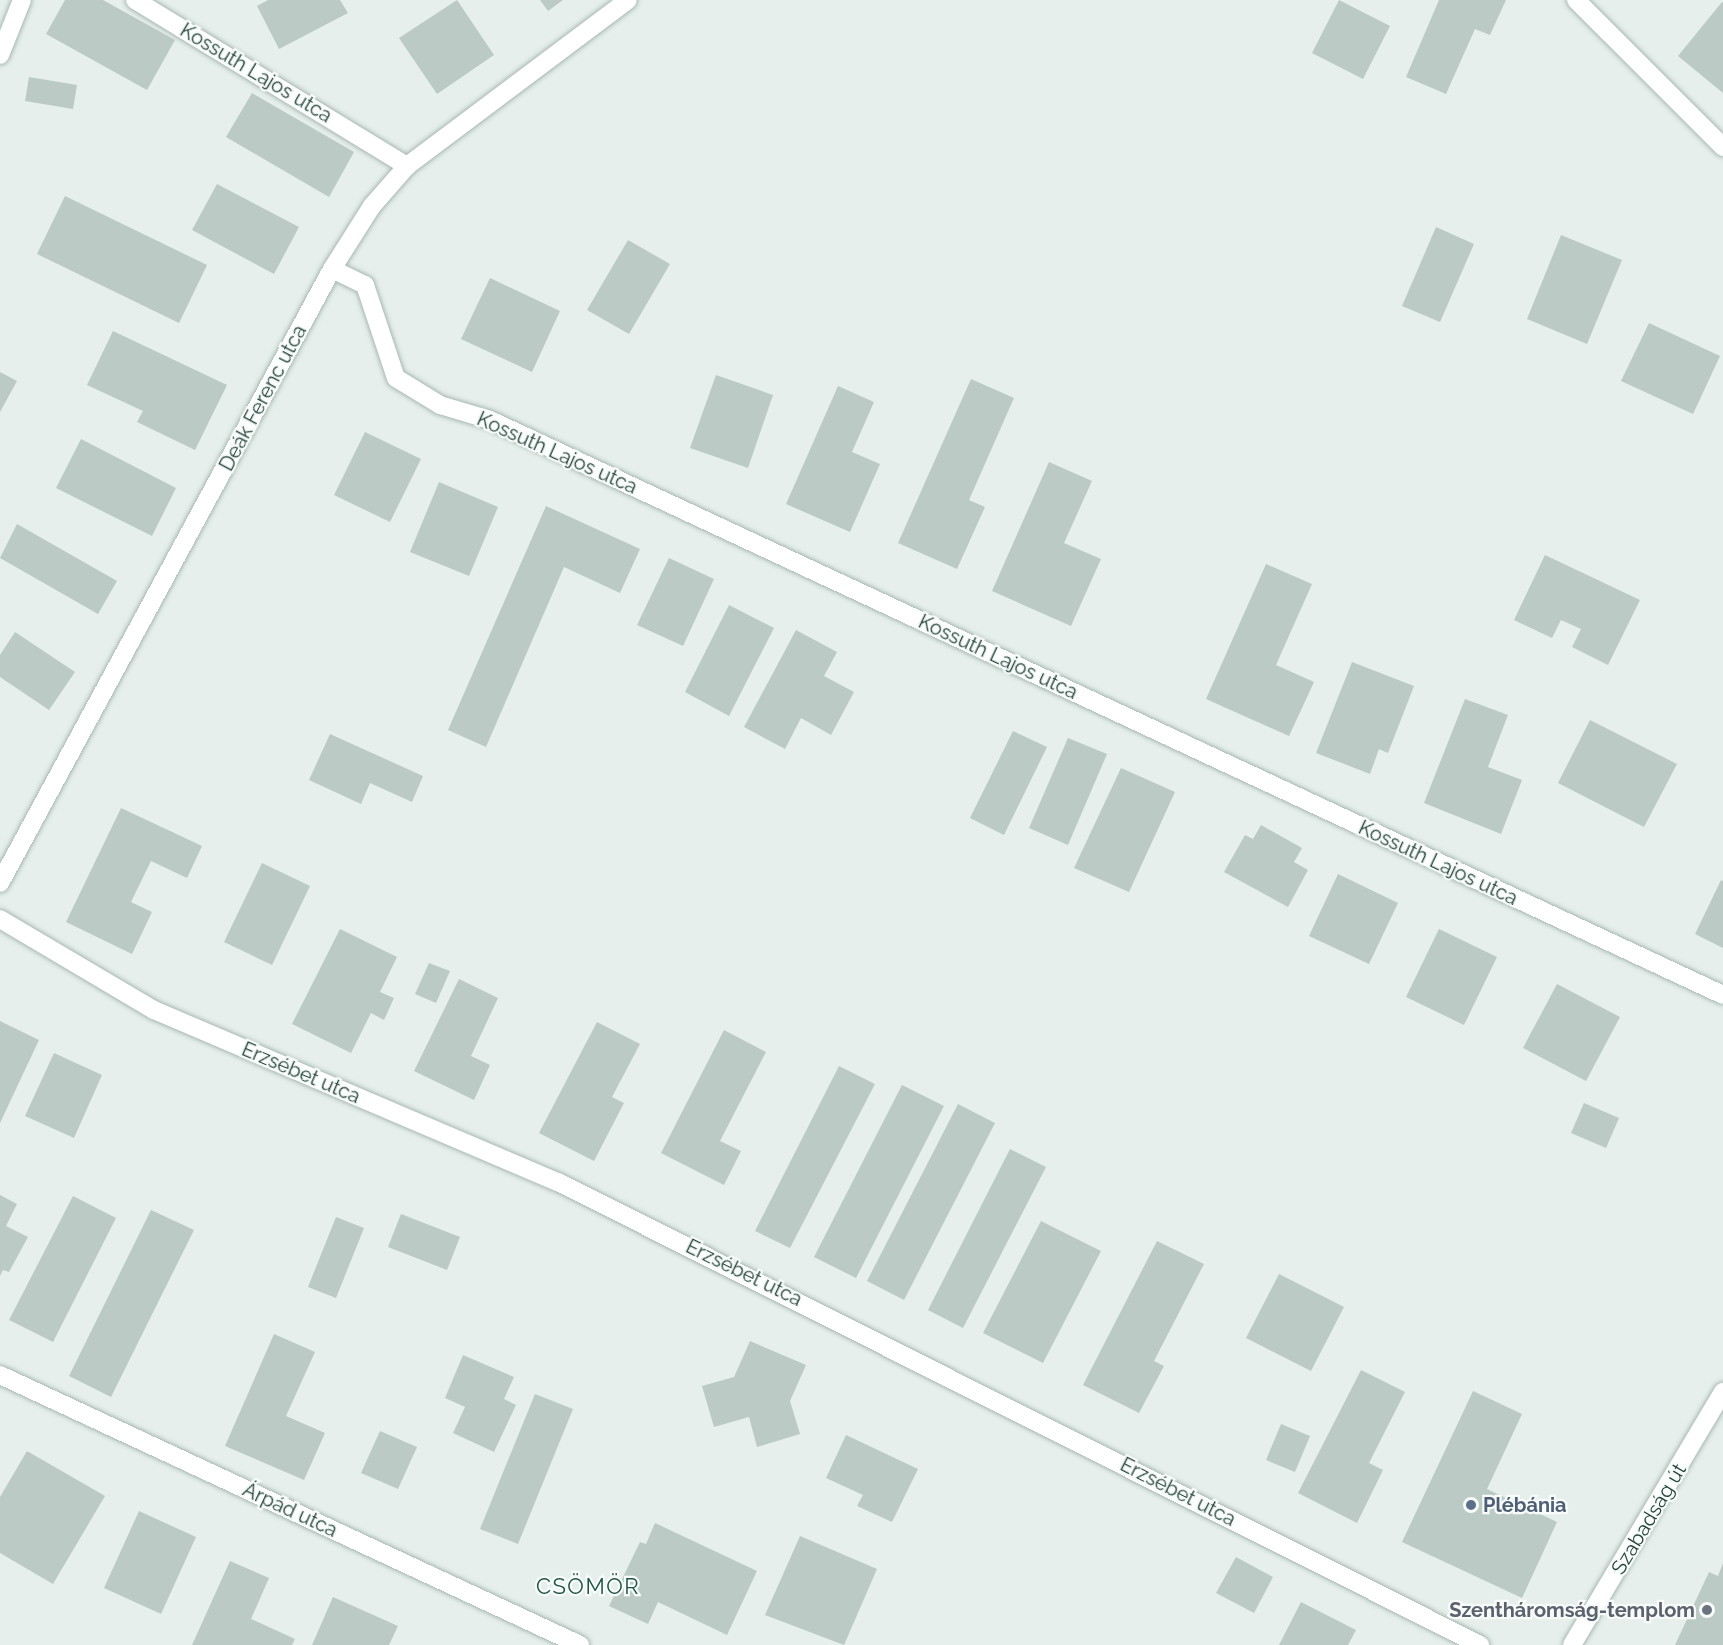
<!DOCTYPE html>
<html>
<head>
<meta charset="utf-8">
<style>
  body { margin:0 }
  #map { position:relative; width:1723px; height:1645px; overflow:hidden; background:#e6efeb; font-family:Raleway,sans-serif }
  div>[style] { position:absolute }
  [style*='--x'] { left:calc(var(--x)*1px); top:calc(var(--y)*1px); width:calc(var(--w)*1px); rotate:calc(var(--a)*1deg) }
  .building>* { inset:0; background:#bbcac4 }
  .roads { filter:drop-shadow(0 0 2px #a8b8b2) drop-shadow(0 0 2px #a8b8b2) }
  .street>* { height:18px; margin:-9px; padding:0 9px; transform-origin:9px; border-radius:9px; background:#fff }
  .secondary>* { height:18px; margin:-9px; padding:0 9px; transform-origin:9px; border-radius:9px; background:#fff }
  .dots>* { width:16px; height:16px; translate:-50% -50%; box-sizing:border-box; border:3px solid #f7fbf9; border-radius:50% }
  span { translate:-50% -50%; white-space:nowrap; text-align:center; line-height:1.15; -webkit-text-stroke:4.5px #f7fbf9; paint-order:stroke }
  .street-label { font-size:20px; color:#24423a }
  .service-label { font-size:20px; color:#4e5e75; font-weight:700 }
  .left { translate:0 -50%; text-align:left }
  .worship-label { font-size:20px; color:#5b616d; font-weight:700 }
  .right { translate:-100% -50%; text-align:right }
  .quarter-label { font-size:22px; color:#1f5548; letter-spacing:1.5px }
</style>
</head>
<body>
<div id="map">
  <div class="building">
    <i style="clip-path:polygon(65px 0,103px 0,175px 40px,147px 90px,46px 34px)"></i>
    <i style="clip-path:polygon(268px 0,340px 0,348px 13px,279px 49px,257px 6px)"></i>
    <i style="clip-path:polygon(457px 0,494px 55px,437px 94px,399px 38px)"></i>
    <i style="clip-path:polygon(540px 0,563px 0,548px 11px)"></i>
    <i style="clip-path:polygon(1339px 0,1390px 26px,1363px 79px,1312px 53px)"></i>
    <i style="clip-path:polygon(1439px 0,1506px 0,1490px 35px,1475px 29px,1446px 94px,1406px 77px)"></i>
    <i style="clip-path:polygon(1722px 2px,1723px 3px,1723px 93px,1678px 56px)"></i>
    <i style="clip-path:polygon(29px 77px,77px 85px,73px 109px,25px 101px)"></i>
    <i style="clip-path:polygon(252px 93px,354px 152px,329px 197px,226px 137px)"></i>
    <i style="clip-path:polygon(217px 184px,299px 227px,274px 274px,192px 230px)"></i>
    <i style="clip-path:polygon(65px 196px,207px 265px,179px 323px,37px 254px)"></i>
    <i style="clip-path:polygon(1436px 227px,1474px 244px,1440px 322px,1402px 306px)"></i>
    <i style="clip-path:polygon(1561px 235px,1622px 260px,1587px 344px,1527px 319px)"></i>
    <i style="clip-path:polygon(628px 240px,670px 264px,629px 334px,587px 310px)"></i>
    <i style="clip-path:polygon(490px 278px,560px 311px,532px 372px,461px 339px)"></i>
    <i style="clip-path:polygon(1649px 323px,1720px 356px,1693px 414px,1621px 381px)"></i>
    <i style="clip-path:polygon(113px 331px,227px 385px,195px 450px,137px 422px,143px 411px,87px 385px)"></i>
    <i style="clip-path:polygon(0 372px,17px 381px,0 412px)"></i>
    <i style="clip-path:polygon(716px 375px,773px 395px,748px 468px,690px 448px)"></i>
    <i style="clip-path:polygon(971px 379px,1014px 398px,969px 500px,985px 507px,957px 569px,898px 543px)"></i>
    <i style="clip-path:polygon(838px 386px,874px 402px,852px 452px,880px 464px,850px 532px,786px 504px)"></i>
    <i style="clip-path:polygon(365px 432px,421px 459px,390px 522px,334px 495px)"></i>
    <i style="clip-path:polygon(81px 439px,176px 488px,152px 536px,56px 488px)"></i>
    <i style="clip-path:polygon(1049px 462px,1092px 481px,1064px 543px,1101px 559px,1071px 626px,992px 591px)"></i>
    <i style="clip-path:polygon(439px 482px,498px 507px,469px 576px,410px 552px)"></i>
    <i style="clip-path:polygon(546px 506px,640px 549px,620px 593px,564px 567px,486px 747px,448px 730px)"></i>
    <i style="clip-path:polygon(17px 524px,117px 581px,98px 614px,0 558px)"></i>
    <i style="clip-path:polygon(1545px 555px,1640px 600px,1608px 665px,1572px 647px,1581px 629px,1561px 620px,1552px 638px,1514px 620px)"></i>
    <i style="clip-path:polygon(669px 558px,714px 579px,683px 646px,637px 625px)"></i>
    <i style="clip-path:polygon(1266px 564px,1312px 584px,1276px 665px,1314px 682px,1289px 736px,1206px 699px)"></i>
    <i style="clip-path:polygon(729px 605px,774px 628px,729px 716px,685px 692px)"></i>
    <i style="clip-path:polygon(796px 630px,837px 652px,824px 676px,854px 692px,831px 735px,801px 718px,785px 749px,744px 727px)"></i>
    <i style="clip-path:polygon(15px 632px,75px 672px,49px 710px,0 677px,0 655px)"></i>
    <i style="clip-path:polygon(1352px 662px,1414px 686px,1388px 753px,1379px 749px,1370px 774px,1316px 753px)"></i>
    <i style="clip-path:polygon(1465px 699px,1508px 715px,1488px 767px,1522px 780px,1501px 834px,1424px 803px)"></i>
    <i style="clip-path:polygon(1590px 720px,1677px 764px,1644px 827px,1558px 783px)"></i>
    <i style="clip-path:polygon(1013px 731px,1047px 747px,1004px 835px,970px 818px)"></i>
    <i style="clip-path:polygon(330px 734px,423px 776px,412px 802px,370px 783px,361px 804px,309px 780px)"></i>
    <i style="clip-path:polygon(1068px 738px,1107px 754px,1068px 845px,1029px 828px)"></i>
    <i style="clip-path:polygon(1121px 768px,1175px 792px,1129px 892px,1074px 868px)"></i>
    <i style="clip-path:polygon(121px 808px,202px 846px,187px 878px,151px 861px,131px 902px,152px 912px,132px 954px,66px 922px)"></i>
    <i style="clip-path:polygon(1261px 825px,1302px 848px,1294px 862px,1308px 870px,1288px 907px,1224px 872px,1245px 835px,1253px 839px)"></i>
    <i style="clip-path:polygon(262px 863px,310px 886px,272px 965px,224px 942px)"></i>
    <i style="clip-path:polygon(1338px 874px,1398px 903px,1369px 964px,1309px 936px)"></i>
    <i style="clip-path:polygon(1721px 880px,1723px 881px,1723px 948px,1695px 934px)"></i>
    <i style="clip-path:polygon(340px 929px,397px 957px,380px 992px,394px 998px,384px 1020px,371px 1013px,351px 1053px,292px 1024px)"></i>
    <i style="clip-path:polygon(1439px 929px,1497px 957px,1464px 1025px,1406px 997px)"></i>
    <i style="clip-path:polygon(429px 963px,450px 971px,436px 1003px,415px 994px)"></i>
    <i style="clip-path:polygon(459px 979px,498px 998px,471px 1056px,490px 1065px,474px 1100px,414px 1071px)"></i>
    <i style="clip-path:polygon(1557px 984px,1620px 1017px,1586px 1081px,1523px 1048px)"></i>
    <i style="clip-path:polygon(0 1021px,39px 1040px,0 1123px)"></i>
    <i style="clip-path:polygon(597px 1022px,640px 1044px,612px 1097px,624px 1103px,594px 1161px,539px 1133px)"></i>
    <i style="clip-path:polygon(724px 1030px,766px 1052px,720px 1141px,741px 1151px,724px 1185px,661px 1153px)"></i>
    <i style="clip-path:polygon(54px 1053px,102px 1075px,74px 1138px,25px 1116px)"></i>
    <i style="clip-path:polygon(839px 1066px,875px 1084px,790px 1248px,755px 1231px)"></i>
    <i style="clip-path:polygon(902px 1085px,944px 1106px,856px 1278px,814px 1257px)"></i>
    <i style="clip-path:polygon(1584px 1103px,1619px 1118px,1606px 1148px,1571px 1133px)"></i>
    <i style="clip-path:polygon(958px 1104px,995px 1123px,904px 1300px,867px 1281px)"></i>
    <i style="clip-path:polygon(1010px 1149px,1046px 1167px,963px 1328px,928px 1310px)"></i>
    <i style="clip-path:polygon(0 1195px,17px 1204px,6px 1226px,28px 1237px,9px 1272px,3px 1270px,0 1276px)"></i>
    <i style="clip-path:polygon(73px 1196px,116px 1218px,53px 1342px,9px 1320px)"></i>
    <i style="clip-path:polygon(151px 1210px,194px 1230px,111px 1397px,69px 1376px)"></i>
    <i style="clip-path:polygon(401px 1214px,460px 1237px,447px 1270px,388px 1247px)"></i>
    <i style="clip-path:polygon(336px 1217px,364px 1228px,336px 1298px,308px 1287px)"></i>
    <i style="clip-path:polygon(1041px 1221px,1101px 1251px,1043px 1363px,983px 1333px)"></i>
    <i style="clip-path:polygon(1157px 1241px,1204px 1264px,1154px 1361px,1164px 1366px,1139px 1413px,1083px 1385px)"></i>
    <i style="clip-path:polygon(1279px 1274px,1344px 1307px,1311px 1371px,1246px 1338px)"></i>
    <i style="clip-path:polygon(274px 1334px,315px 1352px,286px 1416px,325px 1433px,304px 1480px,225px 1446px)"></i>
    <i style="clip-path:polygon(750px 1341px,806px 1365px,790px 1401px,800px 1434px,757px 1447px,749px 1417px,714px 1427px,702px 1386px,734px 1377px)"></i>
    <i style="clip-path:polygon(463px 1355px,514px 1377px,504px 1399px,516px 1405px,494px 1452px,453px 1433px,465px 1407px,445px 1398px)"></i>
    <i style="clip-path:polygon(1361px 1370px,1405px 1392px,1369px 1463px,1383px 1470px,1357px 1523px,1298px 1493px)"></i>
    <i style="clip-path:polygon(1473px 1391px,1522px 1414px,1487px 1489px,1557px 1522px,1522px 1598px,1402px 1542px)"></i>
    <i style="clip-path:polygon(535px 1394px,573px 1409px,518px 1544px,480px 1529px)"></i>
    <i style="clip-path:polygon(1281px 1424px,1310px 1436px,1295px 1472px,1266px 1460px)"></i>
    <i style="clip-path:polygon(380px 1431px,417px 1447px,398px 1489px,361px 1473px)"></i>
    <i style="clip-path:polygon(846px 1435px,918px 1469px,892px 1522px,857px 1506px,863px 1495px,826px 1478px)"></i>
    <i style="clip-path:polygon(27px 1451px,105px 1496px,53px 1584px,0 1553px,0 1497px)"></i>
    <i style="clip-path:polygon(139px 1511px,196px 1537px,161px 1614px,104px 1588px)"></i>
    <i style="clip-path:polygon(655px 1523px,757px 1571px,727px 1635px,658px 1602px,648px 1624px,609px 1606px,640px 1542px,646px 1544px)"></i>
    <i style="clip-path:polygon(800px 1536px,877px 1569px,844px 1645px,765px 1615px)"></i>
    <i style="clip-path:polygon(1236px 1557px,1273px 1577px,1254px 1613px,1216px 1593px)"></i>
    <i style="clip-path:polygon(230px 1561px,269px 1578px,251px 1619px,295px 1639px,292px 1645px,192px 1645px)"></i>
    <i style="clip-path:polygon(1723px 1563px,1723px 1645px,1675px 1645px,1709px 1572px,1718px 1576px)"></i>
    <i style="clip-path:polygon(333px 1597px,398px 1626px,389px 1645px,312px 1645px)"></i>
    <i style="clip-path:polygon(1301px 1602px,1356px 1630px,1348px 1645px,1279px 1645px)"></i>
  </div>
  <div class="roads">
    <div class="street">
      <i style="--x:135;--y:0;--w:319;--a:31.4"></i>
      <i style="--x:1576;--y:0;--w:208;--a:45"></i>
      <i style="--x:332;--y:269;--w:37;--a:26"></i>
      <i style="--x:365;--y:285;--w:98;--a:71.6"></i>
      <i style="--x:396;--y:378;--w:52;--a:31.5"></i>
      <i style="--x:440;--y:405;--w:52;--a:16.7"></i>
      <i style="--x:490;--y:420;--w:1360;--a:25"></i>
      <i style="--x:0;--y:883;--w:698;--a:-61.6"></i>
      <i style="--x:332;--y:269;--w:75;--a:-57.6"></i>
      <i style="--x:372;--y:206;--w:53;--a:-48.8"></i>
      <i style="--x:407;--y:166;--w:276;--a:-36.9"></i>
      <i style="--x:0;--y:919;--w:179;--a:30.6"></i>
      <i style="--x:154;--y:1010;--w:439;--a:23.1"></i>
      <i style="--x:558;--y:1182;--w:1032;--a:26.66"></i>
      <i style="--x:0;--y:1375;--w:640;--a:24.96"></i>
      <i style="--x:1572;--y:1645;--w:295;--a:-59.2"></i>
    </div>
    <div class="secondary">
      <i style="--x:0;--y:55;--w:59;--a:-68.2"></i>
    </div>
  </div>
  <div class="dots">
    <i style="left:1471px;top:1505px;background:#5c6f8a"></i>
    <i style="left:1707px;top:1610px;background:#6b7280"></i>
  </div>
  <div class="street-label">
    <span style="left:256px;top:73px;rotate:31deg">Kossuth Lajos utca</span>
    <span style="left:263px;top:398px;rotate:-62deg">Deák Ferenc utca</span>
    <span style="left:557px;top:453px;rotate:24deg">Kossuth Lajos utca</span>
    <span style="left:998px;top:657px;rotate:25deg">Kossuth Lajos utca</span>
    <span style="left:1438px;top:863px;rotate:25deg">Kossuth Lajos utca</span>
    <span style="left:301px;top:1073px;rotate:23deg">Erzsébet utca</span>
    <span style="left:744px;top:1273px;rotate:26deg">Erzsébet utca</span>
    <span style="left:1178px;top:1492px;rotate:27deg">Erzsébet utca</span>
    <span style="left:290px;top:1510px;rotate:25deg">Árpád utca</span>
    <span style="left:1649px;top:1519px;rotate:-59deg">Szabadság út</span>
  </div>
  <div class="service-label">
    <span class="left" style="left:1483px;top:1505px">Plébánia</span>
  </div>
  <div class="worship-label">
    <span class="right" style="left:1695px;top:1610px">Szentháromság-templom</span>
  </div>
  <div class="quarter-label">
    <span style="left:588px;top:1587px">CSÖMÖR</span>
  </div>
</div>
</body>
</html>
